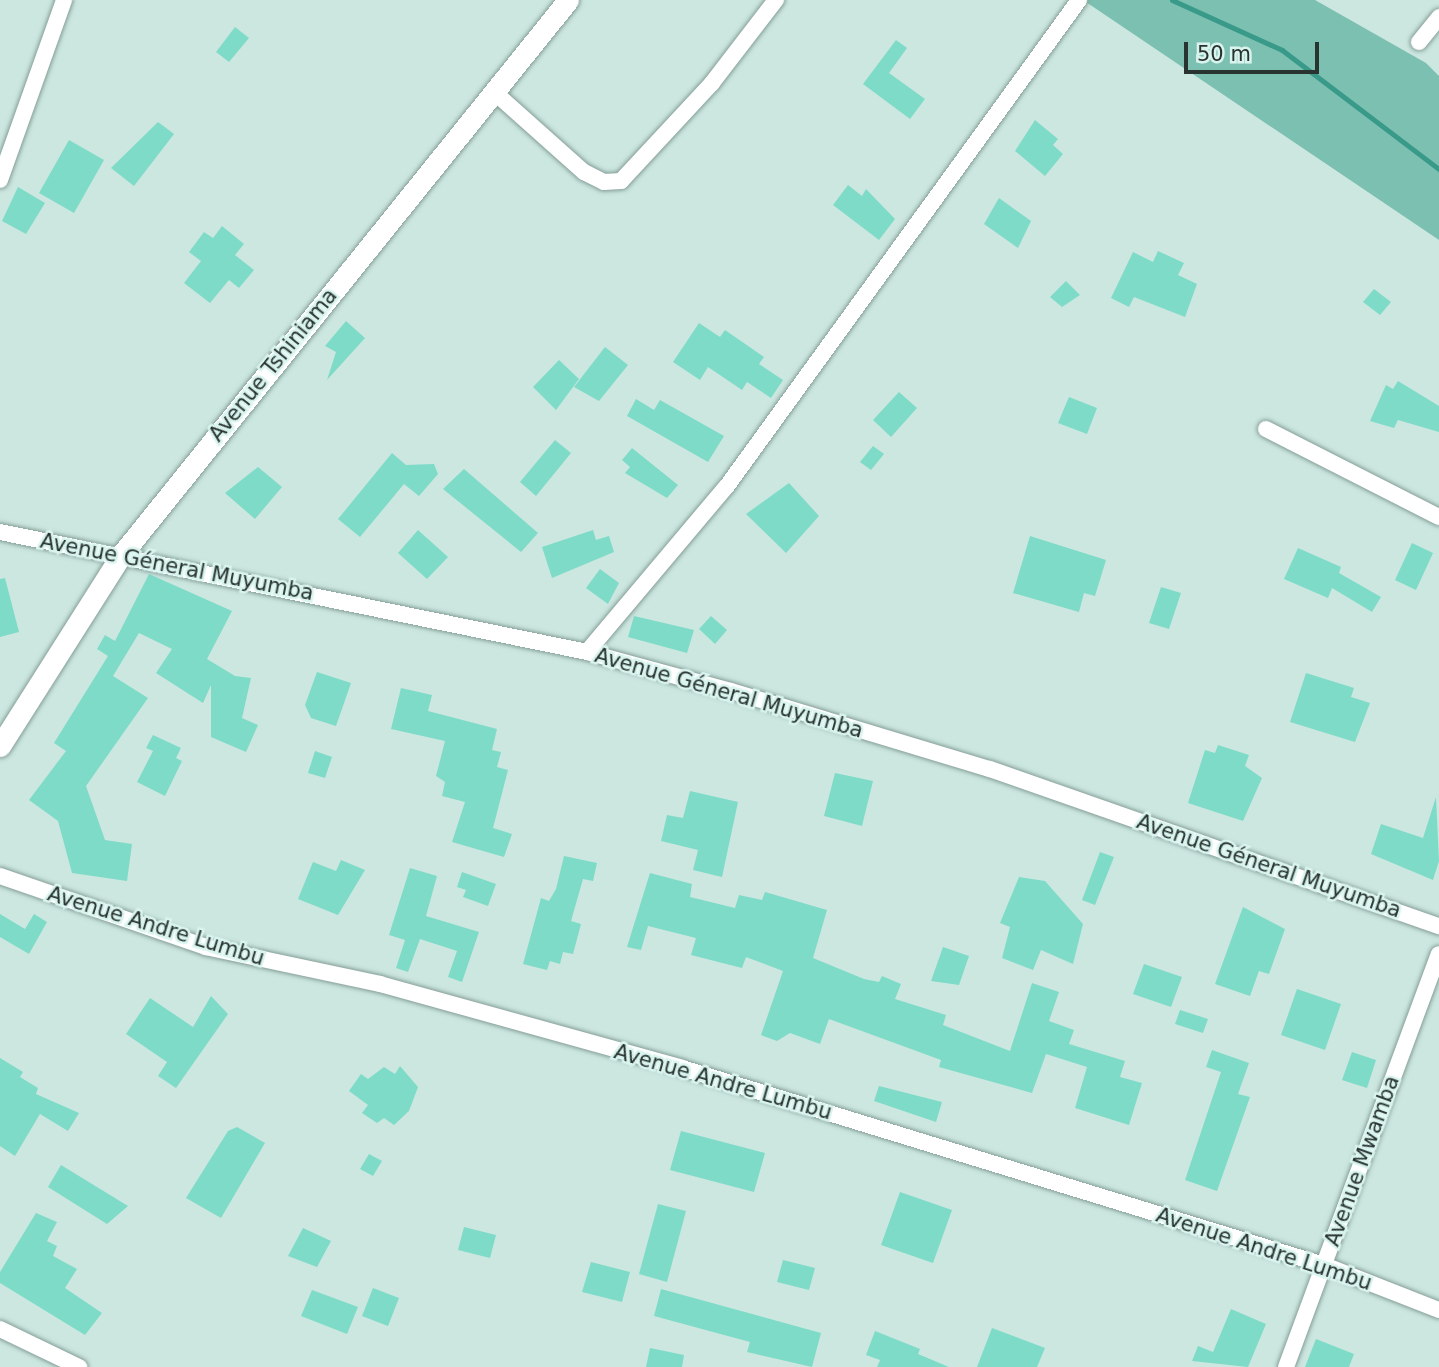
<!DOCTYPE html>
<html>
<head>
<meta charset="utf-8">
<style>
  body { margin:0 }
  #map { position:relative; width:1439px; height:1367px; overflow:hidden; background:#cce7e0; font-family:"DejaVu Sans",sans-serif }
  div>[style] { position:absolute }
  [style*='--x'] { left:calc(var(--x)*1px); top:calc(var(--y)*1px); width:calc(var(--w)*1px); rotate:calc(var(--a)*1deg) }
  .green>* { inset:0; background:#7cc0b1 }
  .stream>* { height:5px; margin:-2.5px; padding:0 2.5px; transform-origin:2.5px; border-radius:2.5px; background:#399a89 }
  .building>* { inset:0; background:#7edbc8 }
  .roads { filter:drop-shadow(0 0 2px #859e98) drop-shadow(0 0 2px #859e98) }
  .minor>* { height:16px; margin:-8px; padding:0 8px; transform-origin:8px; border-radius:8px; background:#fff }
  .tertiary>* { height:21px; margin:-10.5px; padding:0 10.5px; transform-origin:10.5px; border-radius:10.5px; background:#fff }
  span { translate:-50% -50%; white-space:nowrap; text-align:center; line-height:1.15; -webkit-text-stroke:5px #d9f4ee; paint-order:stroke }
  .street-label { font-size:21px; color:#293330 }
  .scale { position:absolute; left:1184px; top:42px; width:135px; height:32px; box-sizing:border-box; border:4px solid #293330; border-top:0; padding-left:9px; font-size:21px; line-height:24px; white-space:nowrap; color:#293330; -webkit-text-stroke:5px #d9f4ee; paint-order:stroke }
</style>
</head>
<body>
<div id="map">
  <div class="green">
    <i style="clip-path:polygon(1083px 0,1315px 0,1426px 63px,1439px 76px,1439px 240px)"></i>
  </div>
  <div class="stream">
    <i style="--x:1172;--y:0;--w:121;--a:24.4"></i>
    <i style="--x:1282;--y:50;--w:197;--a:37.2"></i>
  </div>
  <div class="building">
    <i style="clip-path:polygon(235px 27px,249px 38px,229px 62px,216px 52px)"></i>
    <i style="clip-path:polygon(896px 40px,907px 48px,889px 73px,925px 99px,910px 119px,863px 84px)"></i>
    <i style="clip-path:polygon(1035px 120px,1058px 139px,1053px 145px,1063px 154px,1045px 176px,1015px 151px)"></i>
    <i style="clip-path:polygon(158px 122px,174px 134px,134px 186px,111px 168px)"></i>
    <i style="clip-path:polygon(69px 140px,104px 160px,74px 213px,39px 193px)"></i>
    <i style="clip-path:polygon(848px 185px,862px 196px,866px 189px,895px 219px,879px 240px,833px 205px)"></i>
    <i style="clip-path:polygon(18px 187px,45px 203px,26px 234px,2px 221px)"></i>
    <i style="clip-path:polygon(999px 198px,1031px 221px,1018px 248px,984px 224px)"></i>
    <i style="clip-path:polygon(222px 226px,244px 244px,235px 255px,254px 270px,239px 288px,229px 280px,210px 303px,184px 283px,201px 261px,189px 252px,204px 232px,213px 238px)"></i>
    <i style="clip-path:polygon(1158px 251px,1184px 263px,1178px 275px,1197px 284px,1185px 317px,1134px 297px,1129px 307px,1111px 298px,1133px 252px,1153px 262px)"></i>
    <i style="clip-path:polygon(1066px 281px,1080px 295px,1062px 307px,1050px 297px)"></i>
    <i style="clip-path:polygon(1374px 289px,1391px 302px,1380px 315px,1363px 302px)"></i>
    <i style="clip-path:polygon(346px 321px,365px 338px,327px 380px,336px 352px,325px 346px)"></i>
    <i style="clip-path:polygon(699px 323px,720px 337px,725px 330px,764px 357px,759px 364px,783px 380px,771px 398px,747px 382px,742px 390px,708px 367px,700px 380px,673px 362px)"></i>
    <i style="clip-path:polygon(605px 347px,628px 365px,599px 401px,574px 387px)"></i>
    <i style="clip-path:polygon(559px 360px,579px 379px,556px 410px,533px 387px)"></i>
    <i style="clip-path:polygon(1398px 381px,1439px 406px,1439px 432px,1398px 420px,1394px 428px,1370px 421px,1386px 385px,1393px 389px)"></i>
    <i style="clip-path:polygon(899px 392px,917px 408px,891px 437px,873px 420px)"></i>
    <i style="clip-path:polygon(1069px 397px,1097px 408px,1087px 434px,1058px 423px)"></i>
    <i style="clip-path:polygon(636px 399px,654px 410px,660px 400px,724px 436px,708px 462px,627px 416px)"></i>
    <i style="clip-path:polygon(555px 440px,571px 453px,536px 496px,520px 482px)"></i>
    <i style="clip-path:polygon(873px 446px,884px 454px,871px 470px,860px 462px)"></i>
    <i style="clip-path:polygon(632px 448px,678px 485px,667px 498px,625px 473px,630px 467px,622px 460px)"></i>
    <i style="clip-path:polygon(392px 453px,406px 465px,434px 464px,438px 474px,419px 496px,404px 484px,360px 537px,338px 519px)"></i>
    <i style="clip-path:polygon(258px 467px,282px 487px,255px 519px,225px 493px)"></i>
    <i style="clip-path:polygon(464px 469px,538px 533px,521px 552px,443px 489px)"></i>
    <i style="clip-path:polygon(789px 483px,819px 516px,786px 553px,746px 514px)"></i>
    <i style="clip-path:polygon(418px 530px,448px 557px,427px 579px,398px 553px)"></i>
    <i style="clip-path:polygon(593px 530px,596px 540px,609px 536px,614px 552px,552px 578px,542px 547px)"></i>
    <i style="clip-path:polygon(1030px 536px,1106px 560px,1095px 596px,1084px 593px,1079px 612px,1013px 593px)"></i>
    <i style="clip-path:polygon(1412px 543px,1433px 553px,1416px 590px,1395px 580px)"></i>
    <i style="clip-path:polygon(1298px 548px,1341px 567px,1339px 573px,1381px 597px,1372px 612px,1332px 588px,1328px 598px,1284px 579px)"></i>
    <i style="clip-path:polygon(600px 569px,619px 583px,608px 604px,586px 588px)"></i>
    <i style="clip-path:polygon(149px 574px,232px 611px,207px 659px,235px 676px,251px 678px,242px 718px,258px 725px,246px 752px,211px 737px,211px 685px,203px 703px,156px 673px,172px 649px,139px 633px,113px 676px,148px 698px,86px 786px,105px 840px,132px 844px,127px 881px,72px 873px,58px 821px,29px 800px,66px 751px,54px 743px,108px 656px,97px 649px,105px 635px,115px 641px)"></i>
    <i style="clip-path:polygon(5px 578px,19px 632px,0 637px,0 579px)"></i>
    <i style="clip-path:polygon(1161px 587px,1181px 593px,1169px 629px,1149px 623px)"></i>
    <i style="clip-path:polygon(634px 616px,694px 630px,687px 653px,628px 637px)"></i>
    <i style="clip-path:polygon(711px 616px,727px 630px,715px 644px,699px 629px)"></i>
    <i style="clip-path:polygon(317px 672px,351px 683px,336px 726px,311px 718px,305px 705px)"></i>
    <i style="clip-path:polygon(1306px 673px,1354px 688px,1351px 697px,1370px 703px,1355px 742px,1290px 722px)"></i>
    <i style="clip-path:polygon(401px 688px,432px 695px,428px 711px,497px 729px,492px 750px,501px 752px,497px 767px,508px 770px,493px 828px,512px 834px,504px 857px,452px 842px,465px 802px,442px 796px,445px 782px,436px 776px,445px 741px,391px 729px)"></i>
    <i style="clip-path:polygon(153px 735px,181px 748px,176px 758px,182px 761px,165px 796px,137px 782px,153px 751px,146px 748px)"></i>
    <i style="clip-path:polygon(1218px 745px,1249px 755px,1245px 766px,1262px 778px,1243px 821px,1188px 803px,1205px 750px,1215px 753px)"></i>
    <i style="clip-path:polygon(315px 751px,332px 757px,325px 778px,308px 773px)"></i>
    <i style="clip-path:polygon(835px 773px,873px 781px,862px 826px,824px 816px)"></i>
    <i style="clip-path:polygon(690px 791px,738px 802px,722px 877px,693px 870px,698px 850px,661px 841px,667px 815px,683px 818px)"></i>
    <i style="clip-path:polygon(1436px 797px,1439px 861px,1433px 880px,1371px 854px,1381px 824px,1423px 838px)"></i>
    <i style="clip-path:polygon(1100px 852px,1114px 857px,1095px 905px,1082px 900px)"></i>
    <i style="clip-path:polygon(564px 856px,597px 863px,593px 881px,583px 879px,571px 921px,581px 924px,573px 954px,563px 952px,560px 964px,550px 961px,547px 970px,523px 964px,541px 898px,549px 901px,556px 889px)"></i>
    <i style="clip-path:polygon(341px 860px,365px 870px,338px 915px,298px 899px,313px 862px,336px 871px)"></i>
    <i style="clip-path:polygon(410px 868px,437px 876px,426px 916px,479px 932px,462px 982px,448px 977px,457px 951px,420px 939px,408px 972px,396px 968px,405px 940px,389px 935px)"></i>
    <i style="clip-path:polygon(462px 872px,496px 884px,488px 906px,463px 897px,466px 890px,457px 887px)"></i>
    <i style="clip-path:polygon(650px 873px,692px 884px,690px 897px,735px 908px,739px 895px,762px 900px,765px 892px,827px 910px,813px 958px,864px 979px,879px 982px,882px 976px,901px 984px,895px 999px,946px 1015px,943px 1025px,1010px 1051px,1032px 983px,1059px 992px,1049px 1021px,1074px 1030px,1069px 1044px,1125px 1061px,1120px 1077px,1142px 1083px,1129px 1125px,1075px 1108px,1087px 1067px,1046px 1054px,1032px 1093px,939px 1067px,941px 1060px,829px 1019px,820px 1044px,790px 1033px,777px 1041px,761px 1035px,783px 971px,746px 957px,742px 968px,691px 955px,696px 938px,648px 926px,641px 950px,627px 947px)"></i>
    <i style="clip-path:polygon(1019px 877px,1045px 881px,1083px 924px,1073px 964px,1041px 950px,1033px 970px,1002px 958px,1010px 927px,1000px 923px)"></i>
    <i style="clip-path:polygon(1243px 907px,1285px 929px,1269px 974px,1259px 971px,1250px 996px,1215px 984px)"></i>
    <i style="clip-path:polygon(0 914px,25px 929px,34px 914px,47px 922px,29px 954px,0 937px)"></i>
    <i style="clip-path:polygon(943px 947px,969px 956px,959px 985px,931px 981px)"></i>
    <i style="clip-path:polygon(1144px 964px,1182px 977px,1171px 1007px,1133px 994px)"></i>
    <i style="clip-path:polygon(1297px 989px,1341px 1004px,1325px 1050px,1281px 1035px)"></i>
    <i style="clip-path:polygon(211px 996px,228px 1014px,176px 1088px,158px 1076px,167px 1062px,126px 1034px,150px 998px,193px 1027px)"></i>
    <i style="clip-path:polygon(1180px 1010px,1208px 1019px,1203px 1033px,1175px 1024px)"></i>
    <i style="clip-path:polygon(1212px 1050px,1249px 1063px,1238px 1094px,1250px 1097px,1217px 1191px,1185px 1180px,1221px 1072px,1206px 1067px)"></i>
    <i style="clip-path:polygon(1352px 1052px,1376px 1060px,1367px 1088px,1342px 1080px)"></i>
    <i style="clip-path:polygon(0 1058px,23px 1072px,20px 1077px,38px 1088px,36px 1094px,79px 1113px,68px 1131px,40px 1114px,15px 1156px,0 1146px)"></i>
    <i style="clip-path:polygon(400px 1066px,418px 1087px,409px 1111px,394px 1125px,384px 1118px,377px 1123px,362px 1113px,368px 1105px,349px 1091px,361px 1074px,368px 1079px,384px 1067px,395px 1074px)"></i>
    <i style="clip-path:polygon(879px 1086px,942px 1102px,936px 1122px,874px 1101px)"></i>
    <i style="clip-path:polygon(237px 1127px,265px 1143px,221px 1218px,186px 1198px,228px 1131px)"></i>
    <i style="clip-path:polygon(681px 1131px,765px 1153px,754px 1192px,670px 1170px)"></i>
    <i style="clip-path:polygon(369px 1154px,382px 1161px,373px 1176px,360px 1169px)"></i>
    <i style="clip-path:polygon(61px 1165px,128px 1206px,107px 1224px,48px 1187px)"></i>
    <i style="clip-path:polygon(900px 1192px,952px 1210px,933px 1263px,881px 1245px)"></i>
    <i style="clip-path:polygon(658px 1204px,686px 1211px,667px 1282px,639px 1274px)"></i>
    <i style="clip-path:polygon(36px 1213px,57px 1222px,47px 1241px,57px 1246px,53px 1256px,77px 1269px,65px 1288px,102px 1313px,85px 1335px,0 1283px,0 1272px)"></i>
    <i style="clip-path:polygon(464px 1227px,496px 1235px,490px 1258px,458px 1250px)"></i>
    <i style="clip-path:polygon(303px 1228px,331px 1241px,317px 1267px,288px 1256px)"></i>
    <i style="clip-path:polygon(783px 1260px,815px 1268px,809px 1290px,777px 1282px)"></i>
    <i style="clip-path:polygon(591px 1262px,630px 1272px,622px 1302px,582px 1292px)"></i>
    <i style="clip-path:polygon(373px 1288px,399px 1298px,388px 1326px,362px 1316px)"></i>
    <i style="clip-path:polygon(661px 1289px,821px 1333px,812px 1367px,747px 1352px,750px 1342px,654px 1316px)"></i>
    <i style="clip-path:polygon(312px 1290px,358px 1307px,347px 1334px,301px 1316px)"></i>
    <i style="clip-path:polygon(1231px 1309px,1266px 1324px,1248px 1367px,1192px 1361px,1198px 1346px,1213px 1352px)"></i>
    <i style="clip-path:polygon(992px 1328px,1045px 1348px,1037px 1367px,977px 1367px)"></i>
    <i style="clip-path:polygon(875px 1331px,920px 1349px,918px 1354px,949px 1367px,877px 1367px,880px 1360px,866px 1355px)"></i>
    <i style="clip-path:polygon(1316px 1339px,1354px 1354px,1349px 1367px,1305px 1367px)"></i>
    <i style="clip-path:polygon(650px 1348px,684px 1355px,682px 1367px,646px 1367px)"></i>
  </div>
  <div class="roads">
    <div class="minor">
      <i style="--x:1419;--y:42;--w:32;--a:-51"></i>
      <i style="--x:493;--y:91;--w:122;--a:41.7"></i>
      <i style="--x:584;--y:172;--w:22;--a:27"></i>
      <i style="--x:604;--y:182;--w:17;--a:-3"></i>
      <i style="--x:621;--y:181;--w:134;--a:-47.1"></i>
      <i style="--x:712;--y:83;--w:105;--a:-52.4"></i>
      <i style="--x:0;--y:180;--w:191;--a:-70.4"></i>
      <i style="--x:1266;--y:429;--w:194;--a:27"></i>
      <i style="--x:0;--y:532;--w:599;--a:11.55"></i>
      <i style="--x:587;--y:652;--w:149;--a:15.2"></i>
      <i style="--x:731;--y:691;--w:270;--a:16.8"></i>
      <i style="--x:990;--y:769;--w:476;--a:19.3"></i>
      <i style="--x:587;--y:652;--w:217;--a:-49.9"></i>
      <i style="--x:727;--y:486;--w:600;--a:-54.08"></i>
      <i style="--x:0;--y:876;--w:218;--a:19"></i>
      <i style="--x:206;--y:947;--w:178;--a:12"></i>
      <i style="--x:380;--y:984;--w:313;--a:15.5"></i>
      <i style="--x:682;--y:1068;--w:672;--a:17.06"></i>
      <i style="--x:1324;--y:1265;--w:123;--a:21.4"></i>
      <i style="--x:0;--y:1329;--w:88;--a:25.7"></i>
      <i style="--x:1286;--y:1367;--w:440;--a:-69.7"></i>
    </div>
    <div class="tertiary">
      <i style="--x:0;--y:746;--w:227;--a:-57.6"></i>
      <i style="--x:122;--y:554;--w:711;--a:-51.16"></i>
    </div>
  </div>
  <div class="street-label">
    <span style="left:273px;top:365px;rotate:-51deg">Avenue Tshiniama</span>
    <span style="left:177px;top:567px;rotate:11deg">Avenue Géneral Muyumba</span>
    <span style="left:729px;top:693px;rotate:16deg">Avenue Géneral Muyumba</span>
    <span style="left:1269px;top:866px;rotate:19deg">Avenue Géneral Muyumba</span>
    <span style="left:156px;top:926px;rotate:17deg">Avenue Andre Lumbu</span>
    <span style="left:723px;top:1082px;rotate:16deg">Avenue Andre Lumbu</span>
    <span style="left:1362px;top:1161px;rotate:-70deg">Avenue Mwamba</span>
    <span style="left:1264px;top:1249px;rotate:18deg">Avenue Andre Lumbu</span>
  </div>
  <div class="scale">50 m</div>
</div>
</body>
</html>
